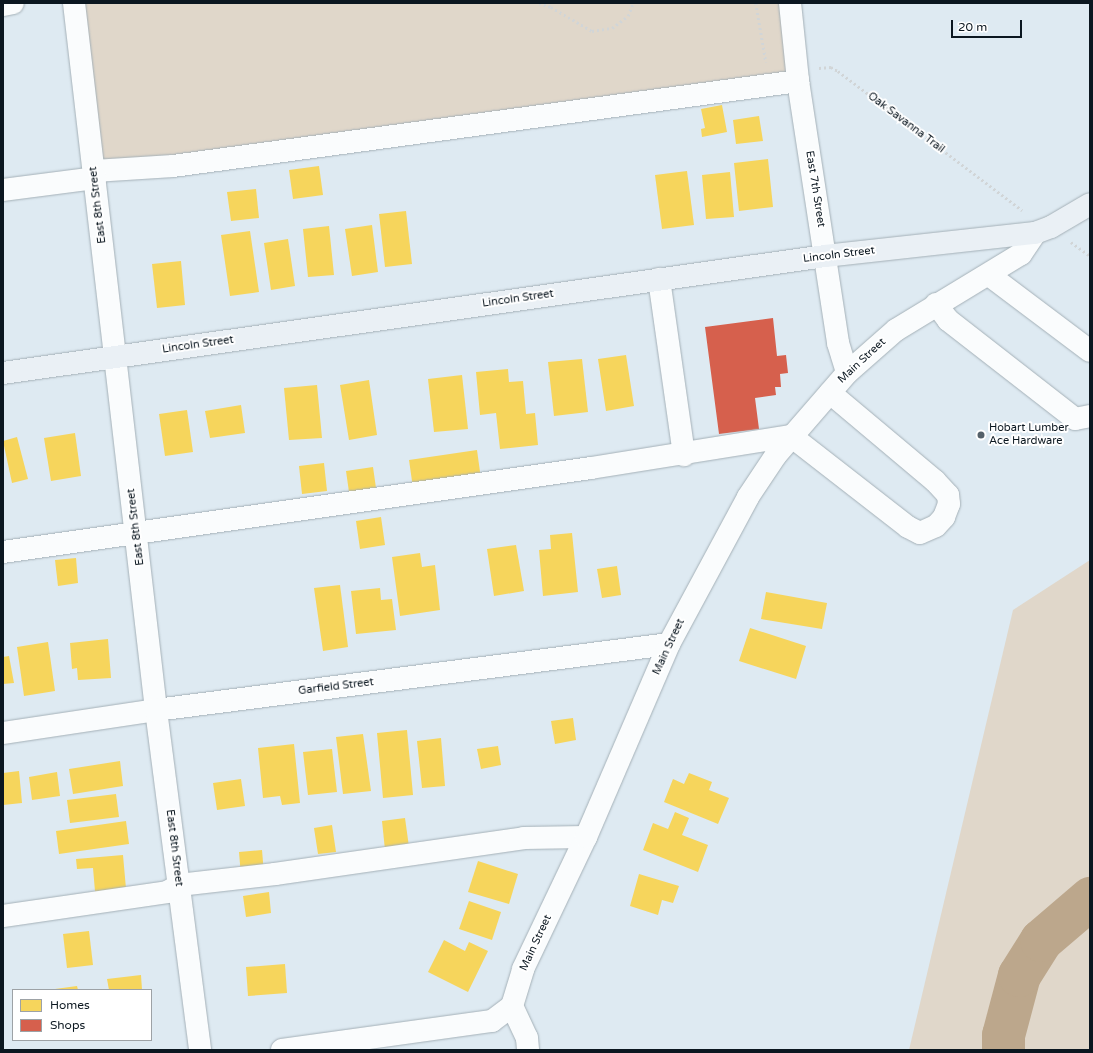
<!DOCTYPE html>
<html>
<head>
<meta charset="utf-8">
<style>
  body { margin:0 }
  #map { position:relative; width:1093px; height:1053px; overflow:hidden; background:#deeaf2; font-family:"Varela Round",sans-serif }
  div>[style] { position:absolute }
  [style*='--x'] { left:calc(var(--x)*1px); top:calc(var(--y)*1px); width:calc(var(--w)*1px); rotate:calc(var(--a)*1deg) }
  .green>* { inset:0; background:#e0d7ca }
  .homes>* { inset:0; background:#f6d55c }
  .shops>* { inset:0; background:#d6604d }
  .river>* { height:43px; margin:-21.5px; padding:0 21.5px; transform-origin:21.5px; border-radius:21.5px; background:#bca78c }
  .path>* { height:2.5px; margin-top:-1.25px; transform-origin:0; background:repeating-linear-gradient(90deg,#d1d5d7 0 2px,transparent 0 5px) }
  .roads { filter:drop-shadow(0 0 1px #a4b0b7) drop-shadow(0 0 1px #a4b0b7) }
  .minor>* { height:22px; margin:-11px; padding:0 11px; transform-origin:11px; border-radius:11px; background:#fafcfd }
  .major>* { height:22px; margin:-11px; padding:0 11px; transform-origin:11px; border-radius:11px; background:#eaf0f5 }
  .dots>* { width:11px; height:11px; translate:-50% -50%; box-sizing:border-box; border:2px solid #fff; border-radius:50% }
  span { translate:-50% -50%; white-space:nowrap; text-align:center; line-height:1.15; -webkit-text-stroke:4px #fff; paint-order:stroke }
  .street-label { font-size:11px; color:#0b1720 }
  .poi-label { font-size:11px; color:#0b1720 }
  .left { translate:0 -50%; text-align:left }
  .frame { position:absolute; inset:0; border:4px solid #0b1720; pointer-events:none }
  .legend { position:absolute; left:12px; top:989px; width:140px; height:52px; box-sizing:border-box; background:#fff; border:1px solid #9da2a6; margin:0; padding:5px 7px; list-style:none; font-size:12px; color:#0b1720 }
  .legend li { display:flex; align-items:center; gap:8px; height:20px }
  .legend b { width:20px; border:1px solid #9da2a6 }
  .scale { position:absolute; left:951px; top:20px; width:71px; height:18px; box-sizing:border-box; border:2px solid #0b1720; border-top:0; padding-left:5px; font-size:12px; line-height:14px; white-space:nowrap; color:#0b1720; -webkit-text-stroke:3px #fff; paint-order:stroke }
</style>
</head>
<body>
<div id="map">
  <div class="green">
    <i style="clip-path:polygon(82px 3px,782px 3px,790px 77px,101px 165px)"></i>
    <i style="clip-path:polygon(1090px 560px,1090px 1050px,909px 1050px,1013px 610px)"></i>
  </div>
  <div class="homes">
    <i style="clip-path:polygon(722px 105px,727px 132px,702px 137px,701px 129px,705px 128px,701px 109px)"></i>
    <i style="clip-path:polygon(759px 116px,763px 141px,736px 144px,733px 120px)"></i>
    <i style="clip-path:polygon(768px 159px,773px 207px,739px 211px,734px 163px)"></i>
    <i style="clip-path:polygon(319px 166px,323px 195px,293px 199px,289px 170px)"></i>
    <i style="clip-path:polygon(687px 171px,694px 225px,662px 229px,655px 175px)"></i>
    <i style="clip-path:polygon(730px 172px,734px 217px,706px 219px,702px 175px)"></i>
    <i style="clip-path:polygon(256px 189px,259px 218px,231px 221px,227px 192px)"></i>
    <i style="clip-path:polygon(406px 211px,412px 264px,385px 267px,379px 214px)"></i>
    <i style="clip-path:polygon(372px 225px,378px 272px,352px 276px,345px 229px)"></i>
    <i style="clip-path:polygon(329px 226px,334px 275px,308px 277px,303px 229px)"></i>
    <i style="clip-path:polygon(250px 231px,259px 292px,230px 296px,221px 235px)"></i>
    <i style="clip-path:polygon(288px 239px,295px 286px,271px 290px,264px 243px)"></i>
    <i style="clip-path:polygon(181px 261px,185px 305px,157px 308px,152px 264px)"></i>
    <i style="clip-path:polygon(626px 355px,634px 406px,606px 411px,598px 359px)"></i>
    <i style="clip-path:polygon(582px 359px,588px 412px,554px 416px,548px 362px)"></i>
    <i style="clip-path:polygon(508px 369px,509px 382px,523px 381px,526px 414px,535px 413px,538px 445px,500px 449px,496px 413px,480px 415px,476px 372px)"></i>
    <i style="clip-path:polygon(462px 375px,468px 429px,434px 432px,428px 379px)"></i>
    <i style="clip-path:polygon(369px 380px,377px 435px,349px 440px,340px 385px)"></i>
    <i style="clip-path:polygon(317px 385px,322px 438px,289px 440px,284px 388px)"></i>
    <i style="clip-path:polygon(241px 405px,245px 433px,210px 438px,205px 411px)"></i>
    <i style="clip-path:polygon(187px 410px,193px 452px,165px 456px,159px 414px)"></i>
    <i style="clip-path:polygon(75px 433px,81px 476px,51px 481px,44px 438px)"></i>
    <i style="clip-path:polygon(17px 437px,28px 479px,12px 483px,3px 441px)"></i>
    <i style="clip-path:polygon(477px 450px,481px 479px,413px 488px,409px 460px)"></i>
    <i style="clip-path:polygon(324px 463px,327px 491px,302px 494px,299px 466px)"></i>
    <i style="clip-path:polygon(373px 467px,376px 488px,349px 492px,346px 471px)"></i>
    <i style="clip-path:polygon(381px 517px,385px 545px,360px 549px,356px 521px)"></i>
    <i style="clip-path:polygon(572px 533px,578px 592px,543px 596px,539px 550px,551px 549px,550px 535px)"></i>
    <i style="clip-path:polygon(516px 545px,524px 591px,494px 596px,487px 549px)"></i>
    <i style="clip-path:polygon(420px 553px,422px 567px,435px 565px,440px 610px,400px 616px,392px 557px)"></i>
    <i style="clip-path:polygon(76px 558px,78px 583px,58px 586px,55px 560px)"></i>
    <i style="clip-path:polygon(617px 566px,621px 595px,602px 598px,597px 569px)"></i>
    <i style="clip-path:polygon(340px 585px,348px 647px,323px 651px,314px 588px)"></i>
    <i style="clip-path:polygon(380px 588px,381px 600px,392px 599px,396px 630px,356px 634px,351px 591px)"></i>
    <i style="clip-path:polygon(766px 592px,827px 603px,822px 629px,761px 619px)"></i>
    <i style="clip-path:polygon(750px 628px,806px 646px,796px 679px,739px 661px)"></i>
    <i style="clip-path:polygon(108px 639px,111px 678px,78px 680px,77px 668px,72px 669px,70px 643px)"></i>
    <i style="clip-path:polygon(48px 642px,55px 691px,24px 696px,17px 647px)"></i>
    <i style="clip-path:polygon(9px 656px,14px 683px,3px 684px,3px 657px)"></i>
    <i style="clip-path:polygon(573px 718px,576px 740px,555px 744px,551px 721px)"></i>
    <i style="clip-path:polygon(407px 730px,413px 795px,383px 798px,377px 733px)"></i>
    <i style="clip-path:polygon(363px 734px,371px 791px,343px 794px,336px 737px)"></i>
    <i style="clip-path:polygon(441px 738px,445px 786px,422px 788px,417px 741px)"></i>
    <i style="clip-path:polygon(294px 744px,300px 803px,282px 805px,280px 796px,263px 798px,258px 748px)"></i>
    <i style="clip-path:polygon(498px 746px,501px 765px,481px 769px,477px 749px)"></i>
    <i style="clip-path:polygon(332px 749px,337px 792px,308px 795px,303px 752px)"></i>
    <i style="clip-path:polygon(120px 761px,123px 786px,73px 794px,69px 769px)"></i>
    <i style="clip-path:polygon(19px 771px,22px 803px,3px 805px,3px 773px)"></i>
    <i style="clip-path:polygon(57px 772px,60px 796px,32px 800px,29px 777px)"></i>
    <i style="clip-path:polygon(689px 773px,712px 782px,709px 790px,729px 798px,718px 824px,664px 802px,673px 779px,684px 784px)"></i>
    <i style="clip-path:polygon(241px 779px,245px 806px,217px 810px,213px 783px)"></i>
    <i style="clip-path:polygon(116px 794px,119px 817px,70px 823px,67px 800px)"></i>
    <i style="clip-path:polygon(675px 812px,689px 818px,682px 835px,708px 845px,698px 872px,643px 850px,653px 823px,668px 829px)"></i>
    <i style="clip-path:polygon(405px 818px,409px 847px,385px 850px,382px 821px)"></i>
    <i style="clip-path:polygon(126px 821px,129px 844px,59px 854px,56px 831px)"></i>
    <i style="clip-path:polygon(332px 825px,336px 852px,318px 854px,314px 828px)"></i>
    <i style="clip-path:polygon(262px 850px,264px 874px,241px 876px,239px 852px)"></i>
    <i style="clip-path:polygon(123px 855px,127px 900px,96px 903px,93px 868px,77px 869px,76px 859px)"></i>
    <i style="clip-path:polygon(478px 861px,518px 874px,509px 904px,468px 892px)"></i>
    <i style="clip-path:polygon(639px 874px,679px 886px,673px 903px,662px 900px,658px 915px,630px 906px)"></i>
    <i style="clip-path:polygon(269px 892px,271px 913px,246px 917px,243px 896px)"></i>
    <i style="clip-path:polygon(469px 901px,501px 912px,492px 940px,459px 929px)"></i>
    <i style="clip-path:polygon(89px 931px,93px 965px,67px 968px,63px 934px)"></i>
    <i style="clip-path:polygon(444px 940px,465px 951px,469px 942px,488px 951px,468px 992px,428px 972px)"></i>
    <i style="clip-path:polygon(285px 964px,287px 993px,248px 996px,246px 967px)"></i>
    <i style="clip-path:polygon(141px 975px,142px 990px,109px 990px,107px 979px)"></i>
    <i style="clip-path:polygon(77px 986px,78px 990px,55px 990px,55px 989px)"></i>
  </div>
  <div class="shops">
    <i style="clip-path:polygon(773px 318px,777px 356px,786px 355px,788px 373px,780px 374px,781px 387px,775px 387px,776px 395px,755px 398px,759px 429px,719px 434px,705px 327px)"></i>
  </div>
  <div class="river">
    <i style="--x:1003;--y:1050;--w:15;--a:-90"></i>
    <i style="--x:1003;--y:1035;--w:62;--a:-75.1"></i>
    <i style="--x:1019;--y:975;--w:41;--a:-57.8"></i>
    <i style="--x:1041;--y:940;--w:65;--a:-40.6"></i>
  </div>
  <div class="path">
    <i style="--x:539;--y:3;--w:13;--a:18"></i>
    <i style="--x:551;--y:7;--w:48;--a:30.3"></i>
    <i style="--x:592;--y:31;--w:20;--a:-9"></i>
    <i style="--x:612;--y:28;--w:20;--a:-37"></i>
    <i style="--x:628;--y:16;--w:14;--a:-69"></i>
    <i style="--x:756;--y:3;--w:60;--a:80.4"></i>
    <i style="--x:819;--y:68;--w:12;--a:-5"></i>
    <i style="--x:831;--y:67;--w:8;--a:30"></i>
    <i style="--x:838;--y:71;--w:231;--a:37.1"></i>
    <i style="--x:1071;--y:242;--w:24;--a:36"></i>
  </div>
  <div class="roads">
    <div class="minor">
      <i style="--x:74;--y:3;--w:712;--a:83.38"></i>
      <i style="--x:156;--y:710;--w:343;--a:82.6"></i>
      <i style="--x:790;--y:3;--w:78;--a:84.1"></i>
      <i style="--x:798;--y:81;--w:265;--a:81.3"></i>
      <i style="--x:838;--y:343;--w:31;--a:73"></i>
      <i style="--x:3;--y:5;--w:10;--a:-11"></i>
      <i style="--x:94;--y:171;--w:79;--a:-3.6"></i>
      <i style="--x:173;--y:166;--w:631;--a:-7.74"></i>
      <i style="--x:3;--y:190;--w:93;--a:-7.4"></i>
      <i style="--x:989;--y:275;--w:126;--a:37"></i>
      <i style="--x:659;--y:279;--w:178;--a:81.9"></i>
      <i style="--x:936;--y:304;--w:20;--a:53"></i>
      <i style="--x:948;--y:320;--w:161;--a:37.9"></i>
      <i style="--x:1075;--y:419;--w:15;--a:-11"></i>
      <i style="--x:3;--y:552;--w:594;--a:-8.13"></i>
      <i style="--x:591;--y:468;--w:203;--a:-9.1"></i>
      <i style="--x:791;--y:436;--w:148;--a:37.9"></i>
      <i style="--x:908;--y:527;--w:13;--a:27"></i>
      <i style="--x:920;--y:533;--w:17;--a:-24"></i>
      <i style="--x:936;--y:526;--w:12;--a:-48"></i>
      <i style="--x:944;--y:517;--w:14;--a:-69"></i>
      <i style="--x:949;--y:504;--w:9;--a:-96"></i>
      <i style="--x:948;--y:495;--w:19;--a:-133"></i>
      <i style="--x:935;--y:481;--w:137;--a:-140"></i>
      <i style="--x:3;--y:733;--w:155;--a:-8.5"></i>
      <i style="--x:156;--y:710;--w:517;--a:-7.33"></i>
      <i style="--x:3;--y:916;--w:166;--a:-8.3"></i>
      <i style="--x:167;--y:892;--w:14;--a:-30"></i>
      <i style="--x:179;--y:885;--w:97;--a:-6.5"></i>
      <i style="--x:275;--y:874;--w:252;--a:-8.2"></i>
      <i style="--x:524;--y:838;--w:62;--a:-0.9"></i>
      <i style="--x:512;--y:1006;--w:35;--a:65"></i>
      <i style="--x:527;--y:1038;--w:12;--a:85"></i>
      <i style="--x:282;--y:1050;--w:212;--a:-7.9"></i>
      <i style="--x:492;--y:1021;--w:25;--a:-37"></i>
      <i style="--x:512;--y:1006;--w:39;--a:-73"></i>
      <i style="--x:523;--y:969;--w:146;--a:-64.5"></i>
      <i style="--x:586;--y:837;--w:210;--a:-66.7"></i>
      <i style="--x:669;--y:644;--w:167;--a:-61.7"></i>
      <i style="--x:748;--y:497;--w:50;--a:-56.3"></i>
      <i style="--x:776;--y:455;--w:108;--a:-49.1"></i>
      <i style="--x:847;--y:373;--w:65;--a:-41.3"></i>
      <i style="--x:896;--y:330;--w:146;--a:-31.3"></i>
      <i style="--x:1021;--y:254;--w:25;--a:-56"></i>
    </div>
    <div class="major">
      <i style="--x:3;--y:373;--w:830;--a:-8.1"></i>
      <i style="--x:825;--y:256;--w:211;--a:-6.3"></i>
      <i style="--x:1035;--y:233;--w:17;--a:-21"></i>
      <i style="--x:1051;--y:227;--w:45;--a:-30.5"></i>
    </div>
  </div>
  <div class="dots">
    <i style="left:981px;top:435px;background:#55616a"></i>
  </div>
  <div class="street-label">
    <span style="left:906px;top:123px;rotate:37deg">Oak Savanna Trail</span>
    <span style="left:815px;top:189px;rotate:81deg">East 7th Street</span>
    <span style="left:98px;top:205px;rotate:-97deg">East 8th Street</span>
    <span style="left:839px;top:255px;rotate:-7deg">Lincoln Street</span>
    <span style="left:518px;top:299px;rotate:-8deg">Lincoln Street</span>
    <span style="left:198px;top:345px;rotate:-8deg">Lincoln Street</span>
    <span style="left:862px;top:361px;rotate:-43deg">Main Street</span>
    <span style="left:136px;top:527px;rotate:-97deg">East 8th Street</span>
    <span style="left:669px;top:647px;rotate:-65deg">Main Street</span>
    <span style="left:336px;top:687px;rotate:-7deg">Garfield Street</span>
    <span style="left:174px;top:848px;rotate:83deg">East 8th Street</span>
    <span style="left:536px;top:943px;rotate:-65deg">Main Street</span>
  </div>
  <div class="poi-label">
    <span class="left" style="left:989px;top:435px">Hobart Lumber<br>Ace Hardware</span>
  </div>
  <div class="frame"></div>
  <ul class="legend">
  <li><b style="height:11px;background:#f6d55c"></b>Homes</li>
  <li><b style="height:11px;background:#d6604d"></b>Shops</li>
  </ul>
  <div class="scale">20 m</div>
</div>
</body>
</html>
